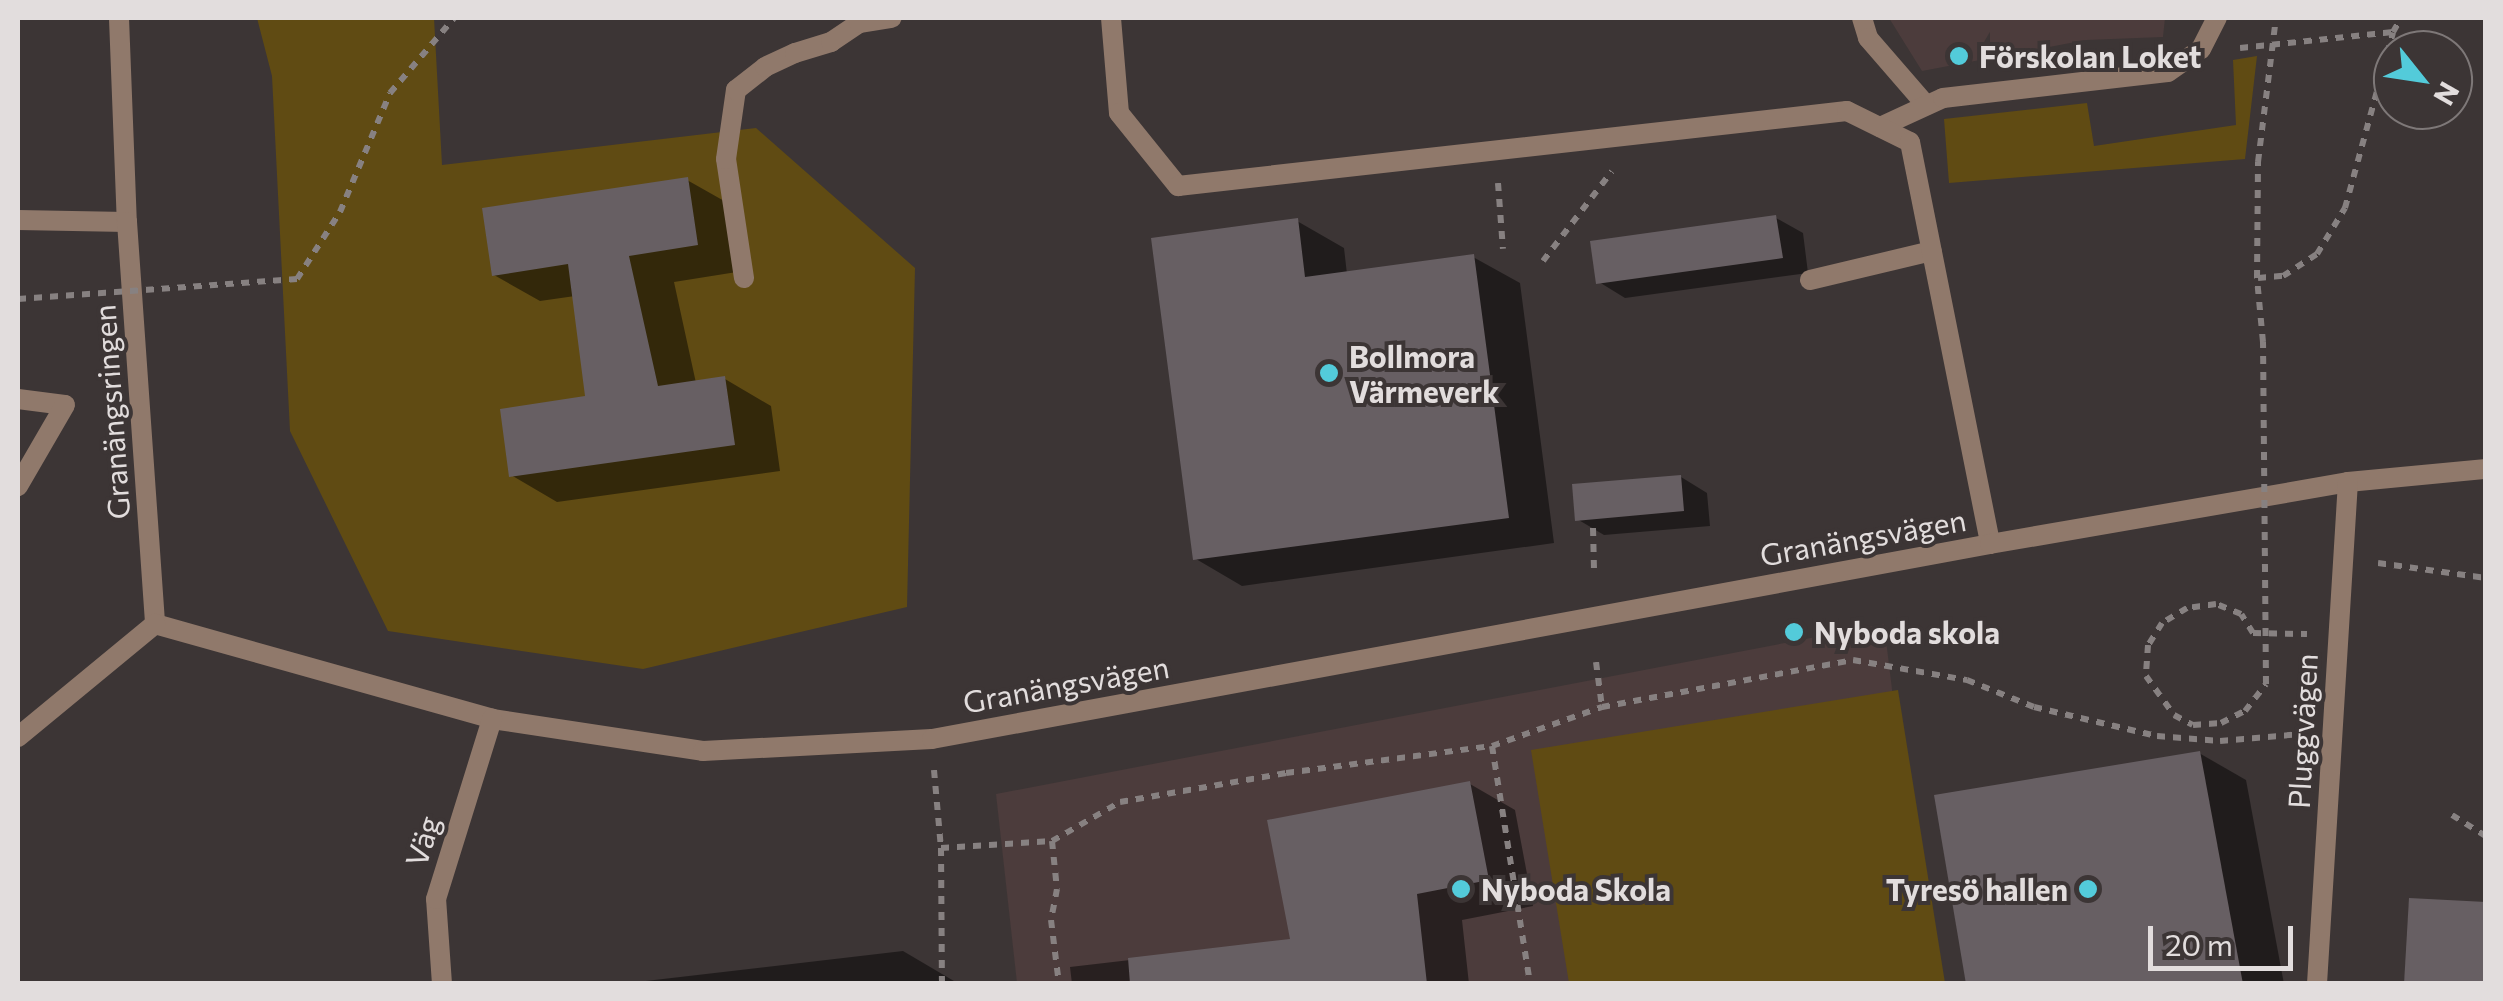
<!DOCTYPE html>
<html>
<head>
<meta charset="utf-8">
<style>
  body { margin:0 }
  #map { position:relative; width:2503px; height:1001px; overflow:hidden; background:#3c3535; font-family:Commissioner,sans-serif }
  div>[style] { position:absolute }
  [style*='--x'] { left:calc(var(--x)*1px); top:calc(var(--y)*1px); width:calc(var(--w)*1px); rotate:calc(var(--a)*1deg) }
  .built>* { inset:0; background:#4c3c3c }
  .green>* { inset:0; background:#604b13 }
  .shadow>* { inset:0; background:#0007 }
  .building>* { inset:0; background:#675f63 }
  .path>* { height:6px; margin-top:-3px; transform-origin:0; background:repeating-linear-gradient(90deg,#878181 0 8px,transparent 0 16px) }
  .service>* { height:20px; margin:-10px; padding:0 10px; transform-origin:10px; border-radius:10px; background:#90796b }
  .minor>* { height:20px; margin:-10px; padding:0 10px; transform-origin:10px; border-radius:10px; background:#90796b }
  .path-bridge>* { height:6px; margin-top:-3px; transform-origin:0; background:repeating-linear-gradient(90deg,#878181 0 8px,transparent 0 16px) }
  .dots>* { width:28px; height:28px; translate:-50% -50%; box-sizing:border-box; border:5px solid #3c3535; border-radius:50% }
  span { translate:-50% -50%; white-space:nowrap; text-align:center; line-height:1.15; -webkit-text-stroke:8px #3c3535; paint-order:stroke }
  .poi-label { font-size:30px; color:#e2dddd; font-weight:700 }
  .left { translate:0 -50%; text-align:left }
  .right { translate:-100% -50%; text-align:right }
  .street-label { font-size:30px; color:#e2dddd }
  .frame { position:absolute; inset:0; border:20px solid #e2dddd; pointer-events:none }
  .north { position:absolute; left:2373px; top:30px; width:100px; height:100px; box-sizing:border-box; background:#3c3535; border:2px solid #7e7878; border-radius:50%; rotate:120deg; font-size:28px; font-weight:700; line-height:40px; text-align:center; color:#e2dddd }
  .north::after { content:''; display:block; margin:auto; width:35px; height:45px; background:#53cbda; clip-path:polygon(50% 0,100% 100%,50% 72%,0 100%) }
  .scale { position:absolute; left:2148px; top:926px; width:145px; height:45px; box-sizing:border-box; border:5px solid #e2dddd; border-top:0; padding-left:12px; font-size:30px; line-height:35px; white-space:nowrap; color:#e2dddd; -webkit-text-stroke:8px #3c3535; paint-order:stroke }
</style>
</head>
<body>
<div id="map">
  <div class="built">
    <i style="clip-path:polygon(1889px 18px,2165px 18px,2163px 37px,2086px 40px,1922px 71px)"></i>
    <i style="clip-path:polygon(1884px 624px,1928px 983px,1017px 983px,996px 794px)"></i>
  </div>
  <div class="green">
    <i style="clip-path:polygon(257px 18px,434px 18px,442px 165px,756px 128px,915px 268px,907px 607px,643px 669px,388px 631px,290px 431px,272px 76px)"></i>
    <i style="clip-path:polygon(2257px 56px,2245px 159px,1949px 183px,1944px 119px,2087px 103px,2094px 146px,2236px 125px,2233px 60px)"></i>
    <i style="clip-path:polygon(1898px 690px,1945px 983px,1569px 983px,1531px 750px)"></i>
  </div>
  <div class="shadow">
    <i style="clip-path:polygon(687px 180px,733px 206px,743px 271px,674px 282px,696px 383px,725px 379px,771px 406px,780px 471px,557px 502px,511px 475px,588px 399px,575px 296px,540px 301px,494px 275px)"></i>
    <i style="clip-path:polygon(1776px 218px,1803px 233px,1808px 273px,1625px 298px,1599px 282px)"></i>
    <i style="clip-path:polygon(1297px 221px,1344px 248px,1347px 274px,1473px 257px,1520px 283px,1554px 543px,1242px 586px,1196px 559px)"></i>
    <i style="clip-path:polygon(1681px 477px,1707px 493px,1710px 526px,1604px 535px,1577px 519px)"></i>
    <i style="clip-path:polygon(2199px 753px,2246px 780px,2284px 984px,1969px 984px)"></i>
    <i style="clip-path:polygon(1470px 784px,1515px 810px,1533px 906px,1462px 920px,1469px 984px,1072px 984px,1070px 967px,1293px 941px)"></i>
    <i style="clip-path:polygon(903px 951px,959px 984px,620px 984px)"></i>
  </div>
  <div class="building">
    <i style="clip-path:polygon(688px 177px,698px 245px,629px 256px,658px 386px,725px 376px,735px 445px,509px 477px,500px 409px,585px 396px,568px 264px,492px 276px,482px 208px)"></i>
    <i style="clip-path:polygon(1776px 215px,1783px 258px,1596px 284px,1590px 241px)"></i>
    <i style="clip-path:polygon(1298px 218px,1305px 277px,1474px 254px,1509px 518px,1193px 560px,1151px 238px)"></i>
    <i style="clip-path:polygon(1681px 475px,1684px 511px,1575px 521px,1572px 484px)"></i>
    <i style="clip-path:polygon(2200px 751px,2243px 984px,1966px 984px,1934px 795px)"></i>
    <i style="clip-path:polygon(1470px 781px,1489px 880px,1417px 894px,1427px 984px,1130px 984px,1128px 958px,1290px 939px,1267px 820px)"></i>
    <i style="clip-path:polygon(2409px 898px,2486px 902px,2486px 984px,2404px 984px)"></i>
  </div>
  <div class="path">
    <i style="--x:2240;--y:48;--w:154;--a:-6"></i>
    <i style="--x:1498;--y:183;--w:66;--a:85.7"></i>
    <i style="--x:1543;--y:261;--w:113;--a:-52.5"></i>
    <i style="--x:2258;--y:278;--w:25;--a:-5"></i>
    <i style="--x:2283;--y:276;--w:40;--a:-32.9"></i>
    <i style="--x:2317;--y:254;--w:54;--a:-58.7"></i>
    <i style="--x:2345;--y:208;--w:182;--a:-74.7"></i>
    <i style="--x:2393;--y:32;--w:16;--a:-60"></i>
    <i style="--x:297;--y:279;--w:80;--a:-57.3"></i>
    <i style="--x:340;--y:212;--w:129;--a:-67.2"></i>
    <i style="--x:390;--y:93;--w:99;--a:-49.5"></i>
    <i style="--x:2263;--y:342;--w:64;--a:-95.4"></i>
    <i style="--x:2257;--y:278;--w:116;--a:-89.5"></i>
    <i style="--x:2258;--y:162;--w:145;--a:-82.9"></i>
    <i style="--x:1593;--y:528;--w:42;--a:88.6"></i>
    <i style="--x:2378;--y:563;--w:109;--a:7.9"></i>
    <i style="--x:2253;--y:633;--w:54;--a:1.1"></i>
    <i style="--x:1596;--y:662;--w:45;--a:82.4"></i>
    <i style="--x:1492;--y:746;--w:241;--a:80.9"></i>
    <i style="--x:934;--y:770;--w:78;--a:84.9"></i>
    <i style="--x:941;--y:848;--w:136;--a:89.6"></i>
    <i style="--x:2452;--y:815;--w:40;--a:32"></i>
    <i style="--x:1052;--y:841;--w:48;--a:84.1"></i>
    <i style="--x:1057;--y:889;--w:32;--a:101"></i>
    <i style="--x:1051;--y:920;--w:64;--a:82.9"></i>
    <i style="--x:941;--y:848;--w:111;--a:-3.6"></i>
    <i style="--x:1052;--y:841;--w:78;--a:-29.8"></i>
    <i style="--x:1120;--y:802;--w:169;--a:-9.9"></i>
    <i style="--x:1286;--y:773;--w:208;--a:-7.5"></i>
    <i style="--x:1492;--y:746;--w:117;--a:-19.5"></i>
    <i style="--x:1602;--y:707;--w:255;--a:-10.6"></i>
    <i style="--x:1853;--y:660;--w:116;--a:10"></i>
    <i style="--x:1967;--y:680;--w:72;--a:21.9"></i>
    <i style="--x:2034;--y:707;--w:126;--a:13.3"></i>
    <i style="--x:2157;--y:736;--w:63;--a:4.5"></i>
    <i style="--x:2220;--y:741;--w:82;--a:-4.9"></i>
  </div>
  <div class="service">
    <i style="--x:1111;--y:18;--w:95;--a:85.2"></i>
    <i style="--x:1119;--y:113;--w:94;--a:51.1"></i>
    <i style="--x:1862;--y:18;--w:21;--a:73"></i>
    <i style="--x:1868;--y:38;--w:89;--a:49.1"></i>
    <i style="--x:18;--y:220;--w:109;--a:1.1"></i>
    <i style="--x:744;--y:278;--w:120;--a:-98.6"></i>
    <i style="--x:726;--y:159;--w:70;--a:-81.8"></i>
    <i style="--x:736;--y:90;--w:37;--a:-38"></i>
    <i style="--x:765;--y:67;--w:33;--a:-25"></i>
    <i style="--x:795;--y:53;--w:38;--a:-17"></i>
    <i style="--x:831;--y:42;--w:34;--a:-34"></i>
    <i style="--x:859;--y:23;--w:33;--a:-9"></i>
    <i style="--x:1810;--y:280;--w:125;--a:-13.4"></i>
    <i style="--x:18;--y:399;--w:47;--a:7.3"></i>
    <i style="--x:65;--y:405;--w:94;--a:120.1"></i>
  </div>
  <div class="minor">
    <i style="--x:119;--y:18;--w:204;--a:87.8"></i>
    <i style="--x:127;--y:222;--w:403;--a:86"></i>
    <i style="--x:1880;--y:127;--w:69;--a:-24.7"></i>
    <i style="--x:1943;--y:98;--w:226;--a:-6.6"></i>
    <i style="--x:2168;--y:72;--w:40;--a:-34.9"></i>
    <i style="--x:2201;--y:49;--w:35;--a:-63"></i>
    <i style="--x:1178;--y:186;--w:673;--a:-6.4"></i>
    <i style="--x:1847;--y:111;--w:70;--a:26.2"></i>
    <i style="--x:1910;--y:142;--w:410;--a:78.7"></i>
    <i style="--x:155;--y:624;--w:350;--a:15.7"></i>
    <i style="--x:492;--y:719;--w:213;--a:8.6"></i>
    <i style="--x:703;--y:751;--w:229;--a:-3"></i>
    <i style="--x:932;--y:739;--w:1076;--a:-10.44"></i>
    <i style="--x:1990;--y:544;--w:363;--a:-9.8"></i>
    <i style="--x:2348;--y:482;--w:139;--a:-5.4"></i>
    <i style="--x:18;--y:737;--w:178;--a:-39.5"></i>
    <i style="--x:442;--y:984;--w:85;--a:-94"></i>
    <i style="--x:436;--y:899;--w:189;--a:-72.7"></i>
    <i style="--x:2317;--y:984;--w:503;--a:-86.47"></i>
  </div>
  <div class="path-bridge">
    <i style="--x:18;--y:299;--w:280;--a:-4.1"></i>
    <i style="--x:2253;--y:633;--w:22;--a:-122"></i>
    <i style="--x:2241;--y:614;--w:27;--a:-158"></i>
    <i style="--x:2216;--y:604;--w:29;--a:172"></i>
    <i style="--x:2187;--y:608;--w:29;--a:149"></i>
    <i style="--x:2162;--y:623;--w:26;--a:122"></i>
    <i style="--x:2148;--y:645;--w:31;--a:94"></i>
    <i style="--x:2146;--y:676;--w:48;--a:54.3"></i>
    <i style="--x:2174;--y:715;--w:21;--a:28"></i>
    <i style="--x:2193;--y:725;--w:28;--a:-4"></i>
    <i style="--x:2221;--y:723;--w:27;--a:-27"></i>
    <i style="--x:2245;--y:711;--w:34;--a:-52"></i>
    <i style="--x:2266;--y:684;--w:342;--a:-90.5"></i>
  </div>
  <div class="dots">
    <i style="left:1959px;top:56px;background:#53cbda"></i>
    <i style="left:1329px;top:373px;background:#53cbda"></i>
    <i style="left:1794px;top:632px;background:#53cbda"></i>
    <i style="left:1461px;top:889px;background:#53cbda"></i>
    <i style="left:2088px;top:889px;background:#53cbda"></i>
  </div>
  <div class="poi-label">
    <span class="left" style="left:1979px;top:56px">Förskolan Loket</span>
    <span class="left" style="left:1349px;top:373px">Bollmora<br>Värmeverk</span>
    <span class="left" style="left:1814px;top:632px">Nyboda skola</span>
    <span class="left" style="left:1481px;top:889px">Nyboda Skola</span>
    <span class="right" style="left:2068px;top:889px">Tyresö hallen</span>
  </div>
  <div class="street-label">
    <span style="left:111px;top:412px;rotate:-94deg">Granängsringen</span>
    <span style="left:1863px;top:537px;rotate:-10deg">Granängsvägen</span>
    <span style="left:1066px;top:684px;rotate:-10deg">Granängsvägen</span>
    <span style="left:2302px;top:731px;rotate:-87deg">Pluggvägen</span>
    <span style="left:422px;top:841px;rotate:-73deg">Väg</span>
  </div>
  <div class="frame"></div>
  <div class="north">N</div>
  <div class="scale">20 m</div>
</div>
</body>
</html>
